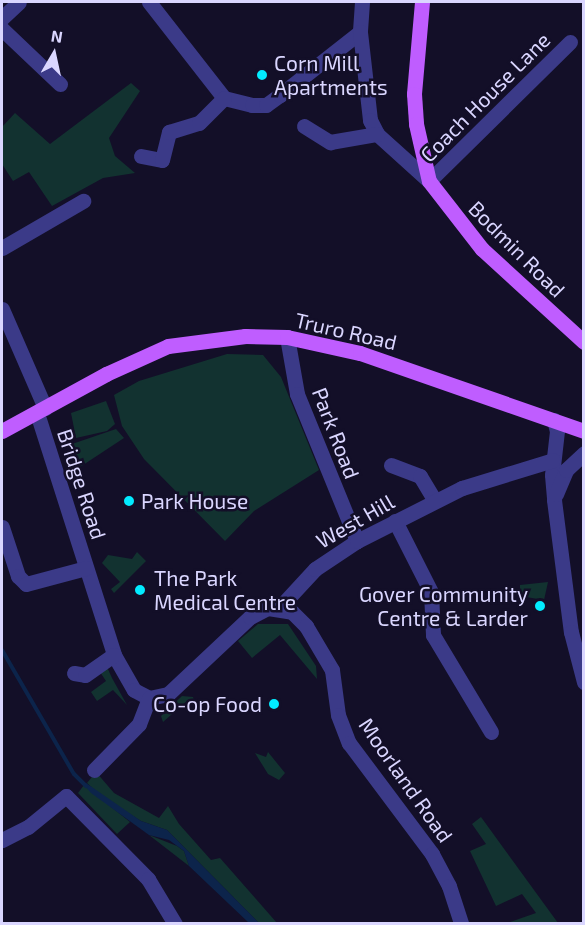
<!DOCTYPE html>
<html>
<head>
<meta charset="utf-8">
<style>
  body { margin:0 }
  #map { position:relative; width:585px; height:925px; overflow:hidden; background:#130f28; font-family:"Exo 2",sans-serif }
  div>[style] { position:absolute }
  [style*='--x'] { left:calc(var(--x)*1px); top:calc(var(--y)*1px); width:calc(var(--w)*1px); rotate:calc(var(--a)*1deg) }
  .green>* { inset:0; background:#123230 }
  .water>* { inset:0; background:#0c244b }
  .stream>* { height:4px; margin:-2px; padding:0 2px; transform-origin:2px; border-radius:2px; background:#0c244b }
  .minor>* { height:15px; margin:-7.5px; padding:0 7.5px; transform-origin:7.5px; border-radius:7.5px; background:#3b3a88 }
  .major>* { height:15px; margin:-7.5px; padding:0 7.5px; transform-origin:7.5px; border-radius:7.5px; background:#bf5dff }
  .dots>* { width:16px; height:16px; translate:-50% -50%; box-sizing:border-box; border:3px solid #130f28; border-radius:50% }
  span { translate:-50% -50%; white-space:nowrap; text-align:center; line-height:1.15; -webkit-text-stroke:5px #130f28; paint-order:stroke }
  .poi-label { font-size:21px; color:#dad6ff }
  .left { translate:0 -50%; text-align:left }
  .right { translate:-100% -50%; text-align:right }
  .street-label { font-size:21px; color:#dad6ff }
  .frame { position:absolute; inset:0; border:3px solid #dad6ff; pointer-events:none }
  .north { position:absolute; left:24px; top:24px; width:60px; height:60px; -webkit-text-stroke:4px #130f28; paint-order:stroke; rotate:9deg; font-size:16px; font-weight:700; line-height:24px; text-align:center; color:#dad6ff }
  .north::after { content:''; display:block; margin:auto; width:21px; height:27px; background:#dad6ff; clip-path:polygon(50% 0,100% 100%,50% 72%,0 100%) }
</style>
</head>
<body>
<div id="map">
  <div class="green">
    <i style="clip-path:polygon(131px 83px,140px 91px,109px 138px,115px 156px,135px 173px,103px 178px,52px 206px,29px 172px,13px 181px,2px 164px,2px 127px,15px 113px,50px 144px)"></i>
    <i style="clip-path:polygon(227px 354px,263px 355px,281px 377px,319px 470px,254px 511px,225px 541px,144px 459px,122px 426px,114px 395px,139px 381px)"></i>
    <i style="clip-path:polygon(106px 401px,115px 424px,107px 431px,76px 438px,71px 413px)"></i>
    <i style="clip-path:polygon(116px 429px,124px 438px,80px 467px,72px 444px)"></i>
    <i style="clip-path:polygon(137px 552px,146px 561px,114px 593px,111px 589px,120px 582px,102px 563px,108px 555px,132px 559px)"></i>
    <i style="clip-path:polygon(548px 582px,544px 600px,520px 596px,520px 585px)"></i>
    <i style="clip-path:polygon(258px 624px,288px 624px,316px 666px,317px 679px,280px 635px,252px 658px,238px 641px)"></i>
    <i style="clip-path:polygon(107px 667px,112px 678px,127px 705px,113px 690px,97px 701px,91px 692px,106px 681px,100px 672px)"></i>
    <i style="clip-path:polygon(182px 696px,193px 697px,194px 701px,188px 700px,163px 722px,161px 716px)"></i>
    <i style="clip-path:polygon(268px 752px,285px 773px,279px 780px,268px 774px,255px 753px,266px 757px)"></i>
    <i style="clip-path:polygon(96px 772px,114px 793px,159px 818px,168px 806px,179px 824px,211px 860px,220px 858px,277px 923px,259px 923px,167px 830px,141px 821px,100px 795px,87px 783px)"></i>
    <i style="clip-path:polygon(84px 785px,130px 822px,117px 834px,78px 793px)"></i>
    <i style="clip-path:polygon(481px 817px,558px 923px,507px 923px,536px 913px,522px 894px,496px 906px,470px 851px,486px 844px,472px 824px)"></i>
    <i style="clip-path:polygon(149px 835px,177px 846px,184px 851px,189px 866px)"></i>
  </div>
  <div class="water">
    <i style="clip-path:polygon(86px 783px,141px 821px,167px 830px,259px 923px,249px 923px,189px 866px,184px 851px,169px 840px,149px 835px,91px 793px,84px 785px)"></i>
  </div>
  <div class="stream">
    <i style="--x:2;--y:650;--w:143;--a:59.9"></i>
    <i style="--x:74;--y:774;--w:17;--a:45"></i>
  </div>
  <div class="minor">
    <i style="--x:149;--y:2;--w:122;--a:52"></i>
    <i style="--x:224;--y:98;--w:29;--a:14"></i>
    <i style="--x:252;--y:105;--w:14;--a:0"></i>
    <i style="--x:266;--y:105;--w:17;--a:-36"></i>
    <i style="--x:280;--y:95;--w:102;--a:-38.2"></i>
    <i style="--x:362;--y:2;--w:30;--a:94"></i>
    <i style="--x:360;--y:32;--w:89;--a:83.5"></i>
    <i style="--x:370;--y:120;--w:16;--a:63"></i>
    <i style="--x:377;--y:134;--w:70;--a:42.1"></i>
    <i style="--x:429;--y:181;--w:198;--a:-44.6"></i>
    <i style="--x:2;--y:18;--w:23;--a:-43"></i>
    <i style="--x:2;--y:29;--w:80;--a:43.5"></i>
    <i style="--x:304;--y:126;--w:31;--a:32"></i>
    <i style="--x:330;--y:142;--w:48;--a:-9.7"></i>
    <i style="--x:141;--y:156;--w:21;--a:11"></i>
    <i style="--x:162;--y:160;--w:29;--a:-76"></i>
    <i style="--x:169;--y:132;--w:31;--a:-17"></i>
    <i style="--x:199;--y:123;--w:35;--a:-45"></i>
    <i style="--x:2;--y:248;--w:94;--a:-30.1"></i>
    <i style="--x:2;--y:309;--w:108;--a:66.5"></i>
    <i style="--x:287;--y:337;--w:58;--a:80"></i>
    <i style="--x:297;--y:394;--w:159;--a:67.8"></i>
    <i style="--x:37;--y:413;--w:254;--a:72.3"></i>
    <i style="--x:114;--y:655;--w:40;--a:60.3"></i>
    <i style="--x:134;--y:690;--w:17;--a:28"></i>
    <i style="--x:149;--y:698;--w:19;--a:-12"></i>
    <i style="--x:168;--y:694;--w:112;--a:-43.2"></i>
    <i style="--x:250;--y:617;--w:20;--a:-27"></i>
    <i style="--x:268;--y:608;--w:24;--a:9"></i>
    <i style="--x:292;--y:612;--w:20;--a:45"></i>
    <i style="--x:306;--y:626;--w:51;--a:59.4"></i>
    <i style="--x:332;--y:670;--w:45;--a:82.4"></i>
    <i style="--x:338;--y:715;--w:30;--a:69"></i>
    <i style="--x:349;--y:743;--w:139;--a:53.2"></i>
    <i style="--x:432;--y:854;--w:36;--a:62"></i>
    <i style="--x:449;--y:886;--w:40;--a:72"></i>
    <i style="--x:554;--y:420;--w:11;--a:75"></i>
    <i style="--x:557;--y:431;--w:44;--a:96.5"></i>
    <i style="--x:552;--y:475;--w:25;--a:85"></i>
    <i style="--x:554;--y:500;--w:133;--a:82.7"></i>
    <i style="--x:571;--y:632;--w:52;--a:75.4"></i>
    <i style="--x:391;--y:465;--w:31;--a:21"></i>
    <i style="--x:420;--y:476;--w:29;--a:59"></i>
    <i style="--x:556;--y:494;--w:26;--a:-67"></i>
    <i style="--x:566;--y:470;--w:25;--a:-43"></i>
    <i style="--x:395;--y:521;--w:80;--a:63.1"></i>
    <i style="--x:431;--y:592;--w:43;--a:87.3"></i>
    <i style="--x:433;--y:635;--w:113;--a:59.1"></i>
    <i style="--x:2;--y:527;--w:52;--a:71.9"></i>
    <i style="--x:18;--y:576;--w:11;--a:45"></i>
    <i style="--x:26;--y:584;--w:62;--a:-14.9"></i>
    <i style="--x:279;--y:608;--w:53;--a:-47.3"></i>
    <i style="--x:315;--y:569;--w:50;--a:-33.7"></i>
    <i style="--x:357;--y:541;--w:118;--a:-26.8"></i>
    <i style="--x:462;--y:488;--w:95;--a:-17.1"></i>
    <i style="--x:74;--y:673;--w:11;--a:10"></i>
    <i style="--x:85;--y:675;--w:35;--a:-35"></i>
    <i style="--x:94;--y:770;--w:64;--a:-45.6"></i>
    <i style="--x:139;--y:724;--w:28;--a:-69"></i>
    <i style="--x:2;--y:840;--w:29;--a:-27"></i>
    <i style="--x:28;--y:827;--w:49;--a:-39.2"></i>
    <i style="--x:66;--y:796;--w:117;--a:45.3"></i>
    <i style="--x:148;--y:879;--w:52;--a:59"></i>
  </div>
  <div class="major">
    <i style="--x:422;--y:2;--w:92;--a:95"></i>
    <i style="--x:414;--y:94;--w:30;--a:86"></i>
    <i style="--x:416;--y:124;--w:58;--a:77.2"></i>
    <i style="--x:429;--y:181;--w:86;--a:52.1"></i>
    <i style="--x:482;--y:249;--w:138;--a:42.4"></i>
    <i style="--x:2;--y:431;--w:119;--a:-28.7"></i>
    <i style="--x:106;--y:374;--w:68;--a:-24.3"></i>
    <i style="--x:168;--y:346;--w:78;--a:-7.4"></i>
    <i style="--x:245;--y:336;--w:42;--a:1.4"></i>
    <i style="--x:287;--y:337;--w:75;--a:12.4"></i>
    <i style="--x:360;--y:353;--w:237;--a:19.2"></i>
  </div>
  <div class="dots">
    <i style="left:262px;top:75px;background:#02ebff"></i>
    <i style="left:129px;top:501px;background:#02ebff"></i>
    <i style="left:140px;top:590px;background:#02ebff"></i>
    <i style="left:540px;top:606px;background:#02ebff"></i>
    <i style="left:274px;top:704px;background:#02ebff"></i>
  </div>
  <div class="poi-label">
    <span class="left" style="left:274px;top:75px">Corn Mill<br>Apartments</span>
    <span class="left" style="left:141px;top:501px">Park House</span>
    <span class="left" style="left:154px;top:590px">The Park<br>Medical Centre</span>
    <span class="right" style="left:528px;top:606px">Gover Community<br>Centre &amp; Larder</span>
    <span class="right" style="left:262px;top:704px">Co-op Food</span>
  </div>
  <div class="street-label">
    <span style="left:485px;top:97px;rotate:-45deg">Coach House Lane</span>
    <span style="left:517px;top:249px;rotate:45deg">Bodmin Road</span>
    <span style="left:346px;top:331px;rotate:13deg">Truro Road</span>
    <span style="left:336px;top:433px;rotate:69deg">Park Road</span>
    <span style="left:82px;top:484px;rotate:72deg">Bridge Road</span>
    <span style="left:355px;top:521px;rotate:-30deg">West Hill</span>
    <span style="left:406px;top:780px;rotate:55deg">Moorland Road</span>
  </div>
  <div class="frame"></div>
  <div class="north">N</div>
</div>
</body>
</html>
